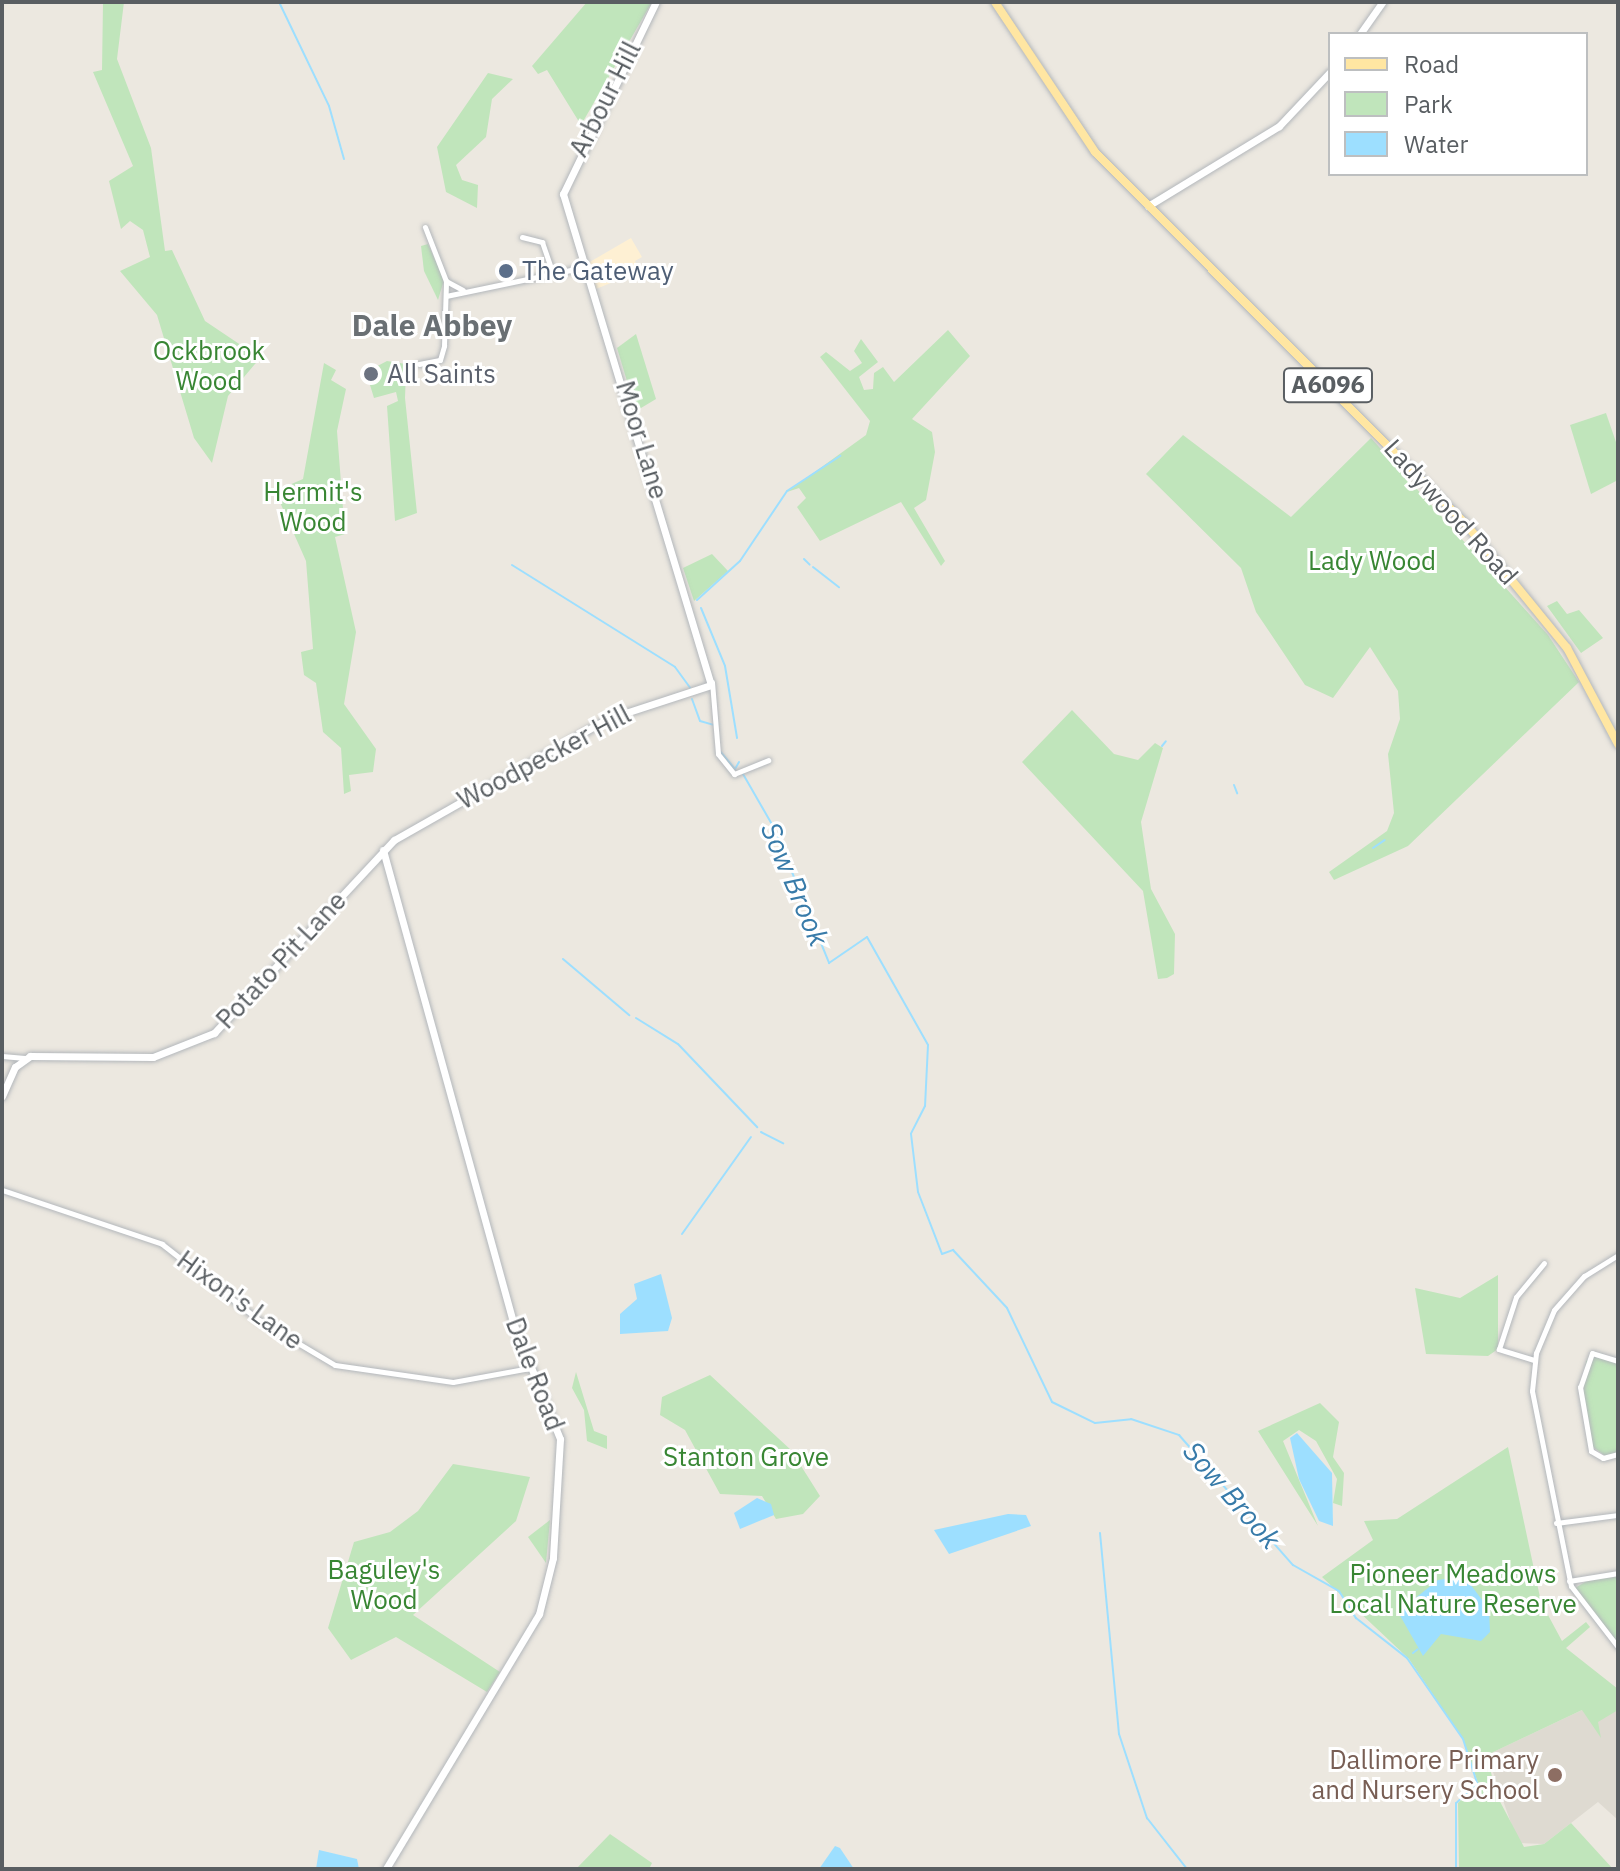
<!DOCTYPE html>
<html>
<head>
<meta charset="utf-8">
<style>
  body { margin:0 }
  #map { position:relative; width:1620px; height:1871px; overflow:hidden; background:#ece8e0; font-family:"IBM Plex Sans",sans-serif }
  div>[style] { position:absolute }
  [style*='--x'] { left:calc(var(--x)*1px); top:calc(var(--y)*1px); width:calc(var(--w)*1px); rotate:calc(var(--a)*1deg) }
  .commercial>* { inset:0; background:#fef0d3 }
  .education>* { inset:0; background:#dedad1 }
  .green>* { inset:0; background:#c0e5bb }
  .water>* { inset:0; background:#9ddfff }
  .stream>* { height:2px; margin:-1px; padding:0 1px; transform-origin:1px; border-radius:1px; background:#9ddfff }
  .roads { filter:drop-shadow(0 0 2px #b3b7bb) drop-shadow(0 0 2px #b3b7bb) }
  .minor>* { height:5px; margin:-2.5px; padding:0 2.5px; transform-origin:2.5px; border-radius:2.5px; background:#fff }
  .tertiary>* { height:7px; margin:-3.5px; padding:0 3.5px; transform-origin:3.5px; border-radius:3.5px; background:#fff }
  .primary>* { height:8px; margin:-4px; padding:0 4px; transform-origin:4px; border-radius:4px; background:#ffe6a2 }
  .dots>* { width:22px; height:22px; translate:-50% -50%; box-sizing:border-box; border:4px solid #fff; border-radius:50% }
  span { translate:-50% -50%; white-space:nowrap; text-align:center; line-height:1.15; -webkit-text-stroke:6px #fff; paint-order:stroke }
  .shield-label span { padding:2px 6px; background:#fff; border:2px solid; border-radius:6px; -webkit-text-stroke-width:0 }
  .shield-label { font-size:24px; color:#595e62; font-weight:700 }
  .street-label { font-size:26px; color:#595e62 }
  .service-label { font-size:26px; color:#4e5e75 }
  .left { translate:0 -50%; text-align:left }
  .park-label { font-size:26px; color:#388633 }
  .worship-label { font-size:26px; color:#5b616d }
  .education-label { font-size:26px; color:#785e54 }
  .right { translate:-100% -50%; text-align:right }
  .water-label { font-size:28px; color:#387ba9; font-style:italic }
  .quarter-label { font-size:30px; color:#6a7074; font-weight:700 }
  .frame { position:absolute; inset:0; border:4px solid #595e62; pointer-events:none }
  .legend { position:absolute; left:1328px; top:32px; width:260px; height:144px; box-sizing:border-box; background:#fff; border:2px solid #bdbfc0; margin:0; padding:10px 14px; list-style:none; font-size:24px; color:#595e62 }
  .legend li { display:flex; align-items:center; gap:16px; height:40px }
  .legend b { width:40px; border:2px solid #bdbfc0 }
</style>
</head>
<body>
<div id="map">
  <div class="commercial">
    <i style="clip-path:polygon(631px 238px,642px 257px,635px 261px,640px 271px,596px 289px,588px 263px)"></i>
  </div>
  <div class="education">
    <i style="clip-path:polygon(1618px 1693px,1618px 1820px,1598px 1802px,1544px 1844px,1518px 1843px,1487px 1755px)"></i>
  </div>
  <div class="green">
    <i style="clip-path:polygon(103px 2px,124px 2px,117px 59px,151px 148px,165px 251px,172px 250px,205px 321px,260px 358px,228px 396px,212px 463px,194px 438px,157px 315px,120px 271px,150px 257px,143px 230px,130px 221px,121px 229px,109px 181px,133px 166px,93px 72px,102px 70px)"></i>
    <i style="clip-path:polygon(587px 2px,652px 2px,581px 125px,547px 70px,538px 74px,532px 66px)"></i>
    <i style="clip-path:polygon(488px 73px,513px 79px,492px 99px,486px 137px,456px 165px,462px 180px,478px 185px,477px 208px,446px 192px,437px 147px)"></i>
    <i style="clip-path:polygon(428px 244px,444px 280px,438px 300px,424px 271px,421px 246px)"></i>
    <i style="clip-path:polygon(948px 330px,970px 356px,912px 419px,932px 432px,935px 452px,926px 500px,914px 508px,945px 561px,941px 566px,901px 502px,820px 541px,797px 507px,806px 498px,799px 488px,787px 492px,866px 435px,870px 421px,820px 357px,826px 352px,850px 371px,862px 363px,854px 351px,861px 339px,878px 362px,859px 377px,864px 390px,873px 389px,874px 373px,883px 367px,894px 382px)"></i>
    <i style="clip-path:polygon(636px 334px,656px 399px,636px 411px,617px 348px)"></i>
    <i style="clip-path:polygon(387px 361px,419px 366px,406px 371px,405px 398px,417px 513px,395px 521px,387px 406px,398px 401px,396px 392px,374px 398px,366px 372px)"></i>
    <i style="clip-path:polygon(324px 363px,336px 370px,331px 380px,346px 389px,337px 431px,345px 534px,335px 537px,356px 632px,344px 704px,376px 749px,373px 772px,349px 775px,351px 791px,344px 794px,341px 748px,323px 732px,316px 683px,304px 675px,301px 652px,313px 649px,306px 561px,275px 491px,303px 479px)"></i>
    <i style="clip-path:polygon(1606px 413px,1618px 448px,1618px 480px,1591px 494px,1570px 425px)"></i>
    <i style="clip-path:polygon(1183px 435px,1291px 517px,1371px 438px,1548px 635px,1579px 682px,1408px 846px,1334px 880px,1329px 872px,1387px 831px,1394px 813px,1388px 754px,1400px 719px,1398px 691px,1370px 647px,1333px 698px,1305px 685px,1256px 612px,1241px 568px,1146px 474px)"></i>
    <i style="clip-path:polygon(712px 554px,728px 571px,694px 601px,683px 568px)"></i>
    <i style="clip-path:polygon(1557px 601px,1567px 614px,1579px 610px,1603px 638px,1581px 653px,1547px 606px)"></i>
    <i style="clip-path:polygon(1072px 710px,1114px 754px,1138px 760px,1155px 743px,1163px 748px,1141px 822px,1151px 889px,1175px 934px,1174px 974px,1167px 978px,1158px 979px,1143px 891px,1022px 762px)"></i>
    <i style="clip-path:polygon(1498px 1275px,1498px 1349px,1488px 1356px,1426px 1354px,1415px 1288px,1460px 1298px)"></i>
    <i style="clip-path:polygon(1601px 1353px,1618px 1363px,1618px 1451px,1607px 1457px,1593px 1447px,1583px 1397px,1586px 1361px)"></i>
    <i style="clip-path:polygon(576px 1372px,594px 1431px,607px 1436px,607px 1449px,587px 1441px,584px 1410px,572px 1388px)"></i>
    <i style="clip-path:polygon(710px 1375px,791px 1450px,820px 1496px,803px 1514px,776px 1519px,762px 1496px,720px 1494px,685px 1430px,660px 1415px,662px 1397px)"></i>
    <i style="clip-path:polygon(1320px 1403px,1339px 1422px,1333px 1457px,1344px 1473px,1342px 1506px,1333px 1503px,1337px 1479px,1316px 1441px,1299px 1430px,1283px 1441px,1318px 1526px,1258px 1431px)"></i>
    <i style="clip-path:polygon(1508px 1447px,1541px 1602px,1562px 1641px,1586px 1622px,1590px 1627px,1566px 1648px,1618px 1689px,1618px 1710px,1598px 1722px,1601px 1738px,1582px 1710px,1487px 1755px,1496px 1794px,1524px 1847px,1544px 1844px,1571px 1823px,1613px 1869px,1459px 1869px,1458px 1803px,1478px 1783px,1463px 1739px,1409px 1659px,1322px 1577px,1373px 1540px,1364px 1521px,1397px 1519px)"></i>
    <i style="clip-path:polygon(453px 1464px,530px 1477px,516px 1521px,413px 1615px,500px 1672px,487px 1692px,396px 1637px,351px 1660px,328px 1628px,354px 1542px,390px 1532px,418px 1511px)"></i>
    <i style="clip-path:polygon(550px 1520px,546px 1563px,528px 1537px)"></i>
    <i style="clip-path:polygon(1595px 1576px,1618px 1576px,1618px 1644px,1575px 1588px)"></i>
    <i style="clip-path:polygon(610px 1834px,652px 1863px,649px 1869px,576px 1869px)"></i>
  </div>
  <div class="water">
    <i style="clip-path:polygon(661px 1274px,672px 1318px,668px 1331px,620px 1334px,620px 1314px,637px 1299px,634px 1284px)"></i>
    <i style="clip-path:polygon(1297px 1433px,1332px 1473px,1333px 1526px,1319px 1521px,1299px 1479px,1290px 1438px)"></i>
    <i style="clip-path:polygon(757px 1498px,771px 1504px,774px 1515px,740px 1529px,734px 1513px)"></i>
    <i style="clip-path:polygon(1008px 1514px,1026px 1515px,1031px 1526px,949px 1554px,934px 1530px)"></i>
    <i style="clip-path:polygon(1464px 1576px,1489px 1609px,1490px 1632px,1481px 1641px,1441px 1634px,1423px 1656px,1398px 1612px,1438px 1580px)"></i>
    <i style="clip-path:polygon(835px 1846px,840px 1848px,854px 1869px,819px 1869px)"></i>
    <i style="clip-path:polygon(319px 1850px,357px 1859px,359px 1869px,316px 1869px)"></i>
  </div>
  <div class="stream">
    <i style="--x:279;--y:2;--w:115;--a:64.3"></i>
    <i style="--x:329;--y:106;--w:55;--a:74.2"></i>
    <i style="--x:804;--y:559;--w:8;--a:45"></i>
    <i style="--x:512;--y:565;--w:192;--a:32"></i>
    <i style="--x:675;--y:667;--w:26;--a:54"></i>
    <i style="--x:813;--y:567;--w:33;--a:38"></i>
    <i style="--x:697;--y:600;--w:58;--a:-42.2"></i>
    <i style="--x:740;--y:561;--w:84;--a:-56.1"></i>
    <i style="--x:787;--y:491;--w:64;--a:-33.4"></i>
    <i style="--x:701;--y:608;--w:63;--a:67.5"></i>
    <i style="--x:725;--y:666;--w:73;--a:80.5"></i>
    <i style="--x:692;--y:699;--w:23;--a:70"></i>
    <i style="--x:700;--y:721;--w:15;--a:16"></i>
    <i style="--x:1162;--y:746;--w:6;--a:-51"></i>
    <i style="--x:719;--y:750;--w:25;--a:50"></i>
    <i style="--x:735;--y:769;--w:8;--a:-60"></i>
    <i style="--x:743;--y:774;--w:62;--a:60.1"></i>
    <i style="--x:774;--y:828;--w:146;--a:67.8"></i>
    <i style="--x:829;--y:963;--w:46;--a:-34.4"></i>
    <i style="--x:867;--y:937;--w:124;--a:60.5"></i>
    <i style="--x:928;--y:1045;--w:61;--a:92.8"></i>
    <i style="--x:925;--y:1106;--w:31;--a:117"></i>
    <i style="--x:911;--y:1134;--w:58;--a:83.1"></i>
    <i style="--x:918;--y:1192;--w:66;--a:68.8"></i>
    <i style="--x:942;--y:1254;--w:12;--a:-20"></i>
    <i style="--x:953;--y:1250;--w:79;--a:47"></i>
    <i style="--x:1007;--y:1308;--w:104;--a:64.4"></i>
    <i style="--x:1052;--y:1402;--w:48;--a:26"></i>
    <i style="--x:1095;--y:1423;--w:36;--a:-6"></i>
    <i style="--x:1131;--y:1419;--w:51;--a:18.4"></i>
    <i style="--x:1179;--y:1435;--w:173;--a:48.8"></i>
    <i style="--x:1293;--y:1565;--w:53;--a:29.5"></i>
    <i style="--x:1339;--y:1591;--w:32;--a:58"></i>
    <i style="--x:1356;--y:1618;--w:65;--a:38.1"></i>
    <i style="--x:1407;--y:1658;--w:98;--a:55.3"></i>
    <i style="--x:1463;--y:1739;--w:46;--a:72.3"></i>
    <i style="--x:1477;--y:1783;--w:29;--a:136"></i>
    <i style="--x:1456;--y:1803;--w:66;--a:90"></i>
    <i style="--x:1234;--y:785;--w:9;--a:69"></i>
    <i style="--x:1373;--y:848;--w:14;--a:-34"></i>
    <i style="--x:563;--y:959;--w:87;--a:40.3"></i>
    <i style="--x:636;--y:1018;--w:49;--a:31.8"></i>
    <i style="--x:678;--y:1044;--w:115;--a:46.4"></i>
    <i style="--x:761;--y:1132;--w:25;--a:27"></i>
    <i style="--x:682;--y:1234;--w:119;--a:-54.6"></i>
    <i style="--x:1100;--y:1533;--w:202;--a:84.6"></i>
    <i style="--x:1119;--y:1734;--w:89;--a:71.6"></i>
    <i style="--x:1147;--y:1818;--w:65;--a:51.9"></i>
    <i style="--x:1413;--y:1653;--w:6;--a:-39"></i>
  </div>
  <div class="roads">
    <div class="minor">
      <i style="--x:522;--y:237;--w:21;--a:14"></i>
      <i style="--x:542;--y:242;--w:34;--a:71"></i>
      <i style="--x:446;--y:281;--w:19;--a:28"></i>
      <i style="--x:446;--y:296;--w:142;--a:-11.8"></i>
      <i style="--x:419;--y:364;--w:21;--a:-11"></i>
      <i style="--x:440;--y:360;--w:15;--a:-74"></i>
      <i style="--x:444;--y:346;--w:65;--a:-88.2"></i>
      <i style="--x:446;--y:281;--w:58;--a:-111.3"></i>
      <i style="--x:712;--y:682;--w:72;--a:85.2"></i>
      <i style="--x:718;--y:754;--w:26;--a:51"></i>
      <i style="--x:734;--y:774;--w:37;--a:-22"></i>
      <i style="--x:2;--y:1056;--w:23;--a:5"></i>
      <i style="--x:2;--y:1190;--w:169;--a:18.6"></i>
      <i style="--x:162;--y:1244;--w:123;--a:38.1"></i>
      <i style="--x:259;--y:1320;--w:88;--a:30.6"></i>
      <i style="--x:335;--y:1365;--w:119;--a:8.2"></i>
      <i style="--x:453;--y:1382;--w:78;--a:-10.3"></i>
      <i style="--x:1618;--y:1255;--w:40;--a:148"></i>
      <i style="--x:1584;--y:1276;--w:45;--a:131.4"></i>
      <i style="--x:1554;--y:1310;--w:47;--a:112.7"></i>
      <i style="--x:1536;--y:1353;--w:38;--a:96"></i>
      <i style="--x:1532;--y:1391;--w:199;--a:78.7"></i>
      <i style="--x:1571;--y:1586;--w:77;--a:52.4"></i>
      <i style="--x:1534;--y:1360;--w:37;--a:-163"></i>
      <i style="--x:1499;--y:1349;--w:55;--a:-71.9"></i>
      <i style="--x:1516;--y:1297;--w:44;--a:-50.5"></i>
      <i style="--x:1618;--y:1361;--w:27;--a:-163"></i>
      <i style="--x:1592;--y:1353;--w:36;--a:109"></i>
      <i style="--x:1580;--y:1387;--w:65;--a:80.2"></i>
      <i style="--x:1591;--y:1451;--w:14;--a:30"></i>
      <i style="--x:1603;--y:1458;--w:16;--a:-15"></i>
      <i style="--x:1556;--y:1523;--w:63;--a:-7.4"></i>
      <i style="--x:1569;--y:1581;--w:50;--a:-9.3"></i>
    </div>
    <div class="tertiary">
      <i style="--x:1360;--y:34;--w:39;--a:-55"></i>
      <i style="--x:1148;--y:206;--w:153;--a:-31.4"></i>
      <i style="--x:1279;--y:126;--w:74;--a:-46.6"></i>
      <i style="--x:383;--y:850;--w:493;--a:74.6"></i>
      <i style="--x:514;--y:1325;--w:123;--a:68"></i>
      <i style="--x:560;--y:1439;--w:119;--a:93.4"></i>
      <i style="--x:553;--y:1558;--w:58;--a:104"></i>
      <i style="--x:539;--y:1614;--w:297;--a:121"></i>
      <i style="--x:2;--y:1096;--w:32;--a:-66"></i>
      <i style="--x:15;--y:1067;--w:19;--a:-36"></i>
      <i style="--x:30;--y:1056;--w:123;--a:0.5"></i>
      <i style="--x:153;--y:1057;--w:66;--a:-21.5"></i>
      <i style="--x:214;--y:1033;--w:264;--a:-47"></i>
      <i style="--x:394;--y:840;--w:245;--a:-29.6"></i>
      <i style="--x:607;--y:719;--w:109;--a:-18.1"></i>
      <i style="--x:711;--y:685;--w:513;--a:-106.77"></i>
      <i style="--x:563;--y:194;--w:213;--a:-64.2"></i>
    </div>
    <div class="primary">
      <i style="--x:995;--y:2;--w:180;--a:56.3"></i>
      <i style="--x:1095;--y:152;--w:524;--a:45.08"></i>
      <i style="--x:1465;--y:523;--w:161;--a:50.8"></i>
      <i style="--x:1567;--y:648;--w:109;--a:62"></i>
    </div>
  </div>
  <div class="dots">
    <i style="left:506px;top:271px;background:#5c6f8a"></i>
    <i style="left:371px;top:374px;background:#6b7280"></i>
    <i style="left:1555px;top:1775px;background:#8d6e63"></i>
  </div>
  <div class="shield-label">
    <span style="left:1328px;top:385px">A6096</span>
  </div>
  <div class="street-label">
    <span style="left:605px;top:99px;rotate:-63deg">Arbour Hill</span>
    <span style="left:642px;top:440px;rotate:73deg">Moor Lane</span>
    <span style="left:1451px;top:512px;rotate:48deg">Ladywood Road</span>
    <span style="left:544px;top:757px;rotate:-28deg">Woodpecker Hill</span>
    <span style="left:281px;top:960px;rotate:-47deg">Potato Pit Lane</span>
    <span style="left:240px;top:1300px;rotate:36deg">Hixon's Lane</span>
    <span style="left:535px;top:1374px;rotate:69deg">Dale Road</span>
  </div>
  <div class="service-label">
    <span class="left" style="left:522px;top:271px">The Gateway</span>
  </div>
  <div class="park-label">
    <span style="left:209px;top:366px">Ockbrook<br>Wood</span>
    <span style="left:313px;top:507px">Hermit's<br>Wood</span>
    <span style="left:1372px;top:561px">Lady Wood</span>
    <span style="left:746px;top:1457px">Stanton Grove</span>
    <span style="left:384px;top:1585px">Baguley's<br>Wood</span>
    <span style="left:1453px;top:1589px">Pioneer Meadows<br>Local Nature Reserve</span>
  </div>
  <div class="worship-label">
    <span class="left" style="left:387px;top:374px">All Saints</span>
  </div>
  <div class="education-label">
    <span class="right" style="left:1539px;top:1775px">Dallimore Primary<br>and Nursery School</span>
  </div>
  <div class="water-label">
    <span style="left:795px;top:884px;rotate:67deg">Sow Brook</span>
    <span style="left:1232px;top:1495px;rotate:49deg">Sow Brook</span>
  </div>
  <div class="quarter-label">
    <span style="left:432px;top:325px">Dale Abbey</span>
  </div>
  <div class="frame"></div>
  <ul class="legend">
  <li><b style="height:10px;background:#ffe6a2"></b>Road</li>
  <li><b style="height:22px;background:#c0e5bb"></b>Park</li>
  <li><b style="height:22px;background:#9ddfff"></b>Water</li>
  </ul>
</div>
</body>
</html>
